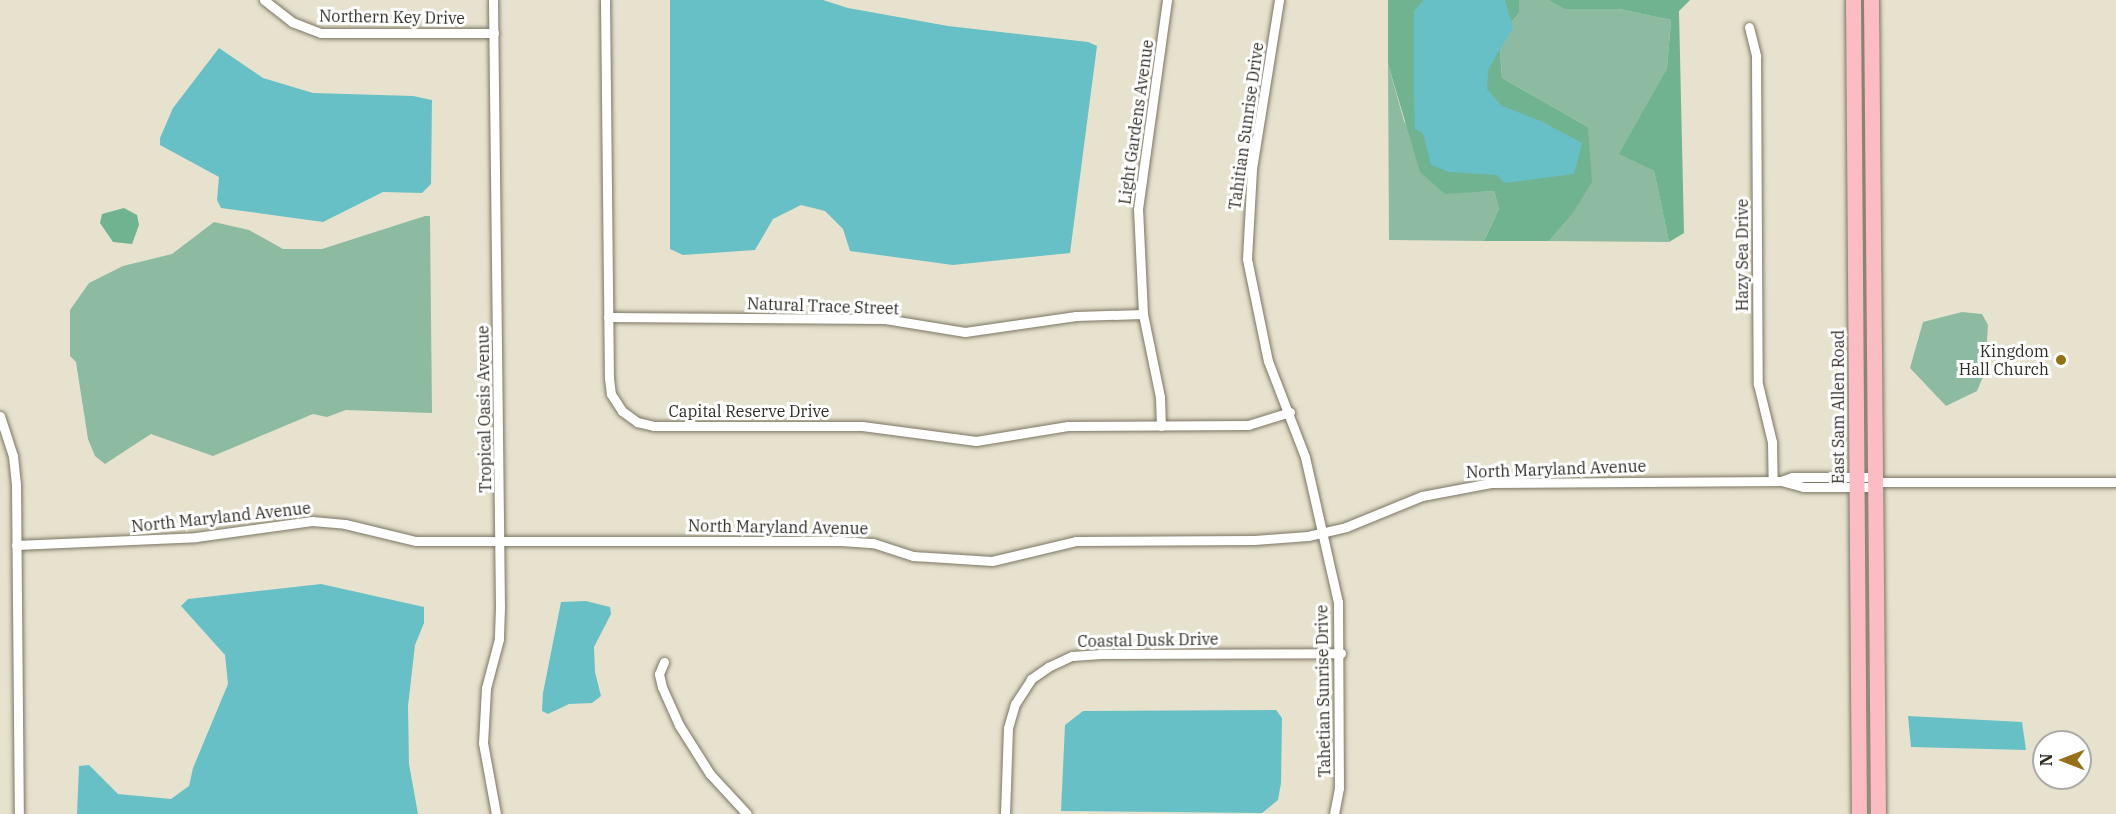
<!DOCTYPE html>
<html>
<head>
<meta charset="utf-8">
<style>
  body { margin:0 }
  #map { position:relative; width:2116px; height:814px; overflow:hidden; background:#e7e2cd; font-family:"IBM Plex Serif",serif }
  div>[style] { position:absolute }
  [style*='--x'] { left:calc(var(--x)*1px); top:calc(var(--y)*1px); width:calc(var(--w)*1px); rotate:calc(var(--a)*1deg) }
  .green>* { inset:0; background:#8dbba2 }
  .forest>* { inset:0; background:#6fb391 }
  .water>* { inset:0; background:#68c0c7 }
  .roads { filter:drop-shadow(0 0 2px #7b7664) drop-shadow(0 0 2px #7b7664) }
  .minor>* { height:9px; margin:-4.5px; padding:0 4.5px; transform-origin:4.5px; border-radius:4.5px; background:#fff }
  .primary>* { height:15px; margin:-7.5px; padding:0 7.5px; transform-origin:7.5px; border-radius:7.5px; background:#fbbcc3 }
  .dots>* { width:16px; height:16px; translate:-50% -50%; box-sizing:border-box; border:3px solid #fff; border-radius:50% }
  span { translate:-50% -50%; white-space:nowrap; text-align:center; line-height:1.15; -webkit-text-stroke:6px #fff; paint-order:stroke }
  .street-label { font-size:16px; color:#2f2d25 }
  .poi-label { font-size:16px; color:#2f2d25 }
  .right { translate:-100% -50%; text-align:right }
  .north { position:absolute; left:2032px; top:730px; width:60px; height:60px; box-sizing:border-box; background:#fff; border:2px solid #acaba8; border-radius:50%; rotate:270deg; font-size:16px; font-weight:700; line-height:24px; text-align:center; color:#2f2d25 }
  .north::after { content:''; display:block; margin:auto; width:21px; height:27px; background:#96711a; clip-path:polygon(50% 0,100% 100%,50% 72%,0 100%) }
</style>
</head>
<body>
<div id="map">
  <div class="green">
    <i style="clip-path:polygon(1519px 0,1548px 0,1564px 9px,1619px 9px,1671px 20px,1667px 68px,1620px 154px,1654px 171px,1669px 242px,1549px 241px,1571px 216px,1588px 127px,1502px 78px,1499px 37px,1519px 13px)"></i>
    <i style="clip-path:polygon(1388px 64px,1404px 121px,1445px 193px,1494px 191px,1499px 209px,1484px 241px,1389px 240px)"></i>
    <i style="clip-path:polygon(425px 216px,430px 216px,432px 413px,346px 410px,327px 417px,313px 414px,213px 456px,151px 434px,105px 464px,95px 456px,88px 439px,76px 362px,70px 356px,70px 310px,89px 283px,123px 266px,172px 254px,214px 222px,249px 230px,283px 249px,322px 249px)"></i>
    <i style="clip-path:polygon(1962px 312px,1982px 314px,1988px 325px,1985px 372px,1977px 391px,1946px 406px,1910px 368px,1923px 322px)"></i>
  </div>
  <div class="forest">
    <i style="clip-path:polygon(1388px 0,1519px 0,1519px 13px,1499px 37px,1502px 78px,1588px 127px,1592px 182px,1571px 216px,1549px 241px,1484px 241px,1499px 209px,1494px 191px,1445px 194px,1420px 172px,1388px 64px)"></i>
    <i style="clip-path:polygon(1548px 0,1690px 0,1679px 11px,1684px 233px,1669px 242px,1654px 171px,1619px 154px,1667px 68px,1671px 20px,1619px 9px,1564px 9px)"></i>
    <i style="clip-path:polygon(124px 208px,137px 215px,139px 225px,132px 244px,113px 242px,100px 223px,102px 214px)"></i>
  </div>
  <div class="water">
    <i style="clip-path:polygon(670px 0,823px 0,848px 8px,948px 26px,1088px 42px,1097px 46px,1070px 253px,953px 265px,850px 251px,843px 229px,825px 211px,801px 205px,773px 219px,755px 250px,683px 255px,670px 249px)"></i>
    <i style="clip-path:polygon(1424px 0,1505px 0,1513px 28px,1488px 70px,1487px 89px,1502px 106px,1543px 122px,1582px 143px,1574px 174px,1505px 183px,1497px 175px,1449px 172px,1431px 165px,1423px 133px,1415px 129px,1414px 93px,1414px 11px)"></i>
    <i style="clip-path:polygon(219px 48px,263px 78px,313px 93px,413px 96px,432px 100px,431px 184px,422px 193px,383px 192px,323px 222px,221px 208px,217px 200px,219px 177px,160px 145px,160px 138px,173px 108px)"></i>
    <i style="clip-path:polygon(321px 584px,424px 607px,424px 623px,415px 645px,408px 706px,409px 764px,418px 814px,77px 814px,79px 766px,89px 765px,118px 794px,171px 799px,189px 786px,193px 768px,228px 684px,225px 655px,181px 606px,188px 599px)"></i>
    <i style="clip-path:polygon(586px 601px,610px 607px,611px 614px,594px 647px,595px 672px,601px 696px,592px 703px,569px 704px,548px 714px,542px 711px,543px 693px,561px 602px)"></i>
    <i style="clip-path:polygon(1276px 710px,1282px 718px,1281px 783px,1278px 800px,1262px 813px,1061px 811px,1065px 725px,1083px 711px)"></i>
    <i style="clip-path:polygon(1908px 716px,2022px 722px,2026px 750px,1911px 747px)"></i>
  </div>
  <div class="roads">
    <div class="minor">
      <i style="--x:264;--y:0;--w:36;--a:38"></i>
      <i style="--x:292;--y:22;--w:31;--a:21"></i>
      <i style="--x:321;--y:33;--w:173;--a:0"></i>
      <i style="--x:493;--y:0;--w:607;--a:89.34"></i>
      <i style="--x:500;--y:607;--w:32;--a:92"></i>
      <i style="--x:499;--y:639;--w:51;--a:104.9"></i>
      <i style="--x:486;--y:688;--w:55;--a:93.1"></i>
      <i style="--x:483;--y:743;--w:72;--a:79.6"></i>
      <i style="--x:605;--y:0;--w:378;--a:89.4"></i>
      <i style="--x:609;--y:378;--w:16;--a:83"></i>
      <i style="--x:611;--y:394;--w:20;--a:57"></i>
      <i style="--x:622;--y:411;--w:19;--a:36"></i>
      <i style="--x:637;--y:422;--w:17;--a:13"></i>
      <i style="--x:654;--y:426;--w:208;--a:0"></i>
      <i style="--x:862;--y:426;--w:115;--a:7.5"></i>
      <i style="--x:976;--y:441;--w:93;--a:-9.3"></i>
      <i style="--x:1068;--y:426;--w:180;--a:-0.3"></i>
      <i style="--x:1248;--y:425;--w:44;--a:-17.2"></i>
      <i style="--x:1279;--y:0;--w:171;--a:99.1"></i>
      <i style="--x:1252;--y:169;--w:90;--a:93.2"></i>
      <i style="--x:1247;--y:259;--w:104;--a:78.4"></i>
      <i style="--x:1268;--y:361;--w:103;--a:68.9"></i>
      <i style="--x:1305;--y:457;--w:149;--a:77.2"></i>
      <i style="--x:1338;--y:602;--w:186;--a:89.7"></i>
      <i style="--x:1339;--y:788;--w:26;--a:101"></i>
      <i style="--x:1749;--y:27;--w:30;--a:76"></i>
      <i style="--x:1756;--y:56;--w:328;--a:89.7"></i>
      <i style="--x:1758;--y:384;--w:60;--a:76.4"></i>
      <i style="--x:1772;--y:442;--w:39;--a:89"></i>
      <i style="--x:608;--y:317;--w:277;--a:0.4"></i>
      <i style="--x:885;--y:319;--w:81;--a:9.2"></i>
      <i style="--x:965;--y:332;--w:112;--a:-8.2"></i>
      <i style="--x:1076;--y:316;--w:67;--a:-1.7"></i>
      <i style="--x:0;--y:416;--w:42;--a:72"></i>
      <i style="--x:13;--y:456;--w:30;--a:84"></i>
      <i style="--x:16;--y:486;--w:328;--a:89.5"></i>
      <i style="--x:1161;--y:426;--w:29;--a:-92"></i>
      <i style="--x:1160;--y:397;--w:85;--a:-101.6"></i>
      <i style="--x:1143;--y:314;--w:105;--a:-92.7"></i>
      <i style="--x:1138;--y:209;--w:211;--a:-82.1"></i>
      <i style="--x:1781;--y:481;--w:12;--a:-20"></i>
      <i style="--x:1792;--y:477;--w:82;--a:0"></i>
      <i style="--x:1874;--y:482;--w:242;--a:0"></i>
      <i style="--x:16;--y:545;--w:180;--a:-2.5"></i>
      <i style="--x:196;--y:537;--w:117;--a:-7.9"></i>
      <i style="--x:312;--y:521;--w:33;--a:5"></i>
      <i style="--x:345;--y:524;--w:73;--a:13.5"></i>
      <i style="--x:416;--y:541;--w:425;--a:0"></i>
      <i style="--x:841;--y:541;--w:32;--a:4"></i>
      <i style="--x:873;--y:543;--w:42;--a:18"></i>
      <i style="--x:913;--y:556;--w:79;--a:3.6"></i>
      <i style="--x:992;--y:561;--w:86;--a:-13.4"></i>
      <i style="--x:1076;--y:541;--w:178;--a:-0.3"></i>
      <i style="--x:1254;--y:540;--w:54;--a:-4.2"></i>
      <i style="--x:1308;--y:536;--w:39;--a:-13"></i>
      <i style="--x:1346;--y:527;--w:82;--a:-22.2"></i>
      <i style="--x:1422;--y:496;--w:70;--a:-10.7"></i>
      <i style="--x:1491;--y:483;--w:290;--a:-0.4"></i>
      <i style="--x:1781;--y:481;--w:23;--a:15"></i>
      <i style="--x:1803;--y:487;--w:71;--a:0"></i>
      <i style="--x:664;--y:662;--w:13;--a:113"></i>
      <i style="--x:659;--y:674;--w:13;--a:77"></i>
      <i style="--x:662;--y:687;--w:42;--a:65.9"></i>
      <i style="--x:679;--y:725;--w:58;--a:57.7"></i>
      <i style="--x:710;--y:774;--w:54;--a:47.2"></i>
      <i style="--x:1005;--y:814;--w:86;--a:-88"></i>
      <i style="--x:1008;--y:728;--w:25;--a:-74"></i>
      <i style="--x:1015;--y:704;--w:30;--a:-57"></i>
      <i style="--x:1031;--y:679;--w:21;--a:-35"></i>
      <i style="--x:1048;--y:667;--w:26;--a:-25"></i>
      <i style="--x:1072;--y:656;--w:29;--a:-4"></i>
      <i style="--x:1101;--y:654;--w:240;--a:-0.2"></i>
    </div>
    <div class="primary">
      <i style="--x:1853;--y:0;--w:814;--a:89.58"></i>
      <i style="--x:1871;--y:0;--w:814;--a:89.51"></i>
    </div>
  </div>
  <div class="dots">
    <i style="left:2061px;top:360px;background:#96711a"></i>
  </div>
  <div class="street-label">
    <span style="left:392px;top:17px;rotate:1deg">Northern Key Drive</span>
    <span style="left:1136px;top:122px;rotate:-82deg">Light Gardens Avenue</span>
    <span style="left:1246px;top:126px;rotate:-82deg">Tahitian Sunrise Drive</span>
    <span style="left:1742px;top:255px;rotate:-90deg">Hazy Sea Drive</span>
    <span style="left:823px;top:306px;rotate:2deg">Natural Trace Street</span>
    <span style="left:1838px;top:407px;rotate:-90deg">East Sam Allen Road</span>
    <span style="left:484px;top:409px;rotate:-91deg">Tropical Oasis Avenue</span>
    <span style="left:749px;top:411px">Capital Reserve Drive</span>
    <span style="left:1556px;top:469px;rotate:-2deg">North Maryland Avenue</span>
    <span style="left:221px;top:517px;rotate:-6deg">North Maryland Avenue</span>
    <span style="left:778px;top:527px;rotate:1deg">North Maryland Avenue</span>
    <span style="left:1148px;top:640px;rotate:-1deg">Coastal Dusk Drive</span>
    <span style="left:1323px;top:691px;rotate:-91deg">Tahetian Sunrise Drive</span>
  </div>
  <div class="poi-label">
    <span class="right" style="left:2049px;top:360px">Kingdom<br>Hall Church</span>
  </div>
  <div class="north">N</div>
</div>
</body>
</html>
